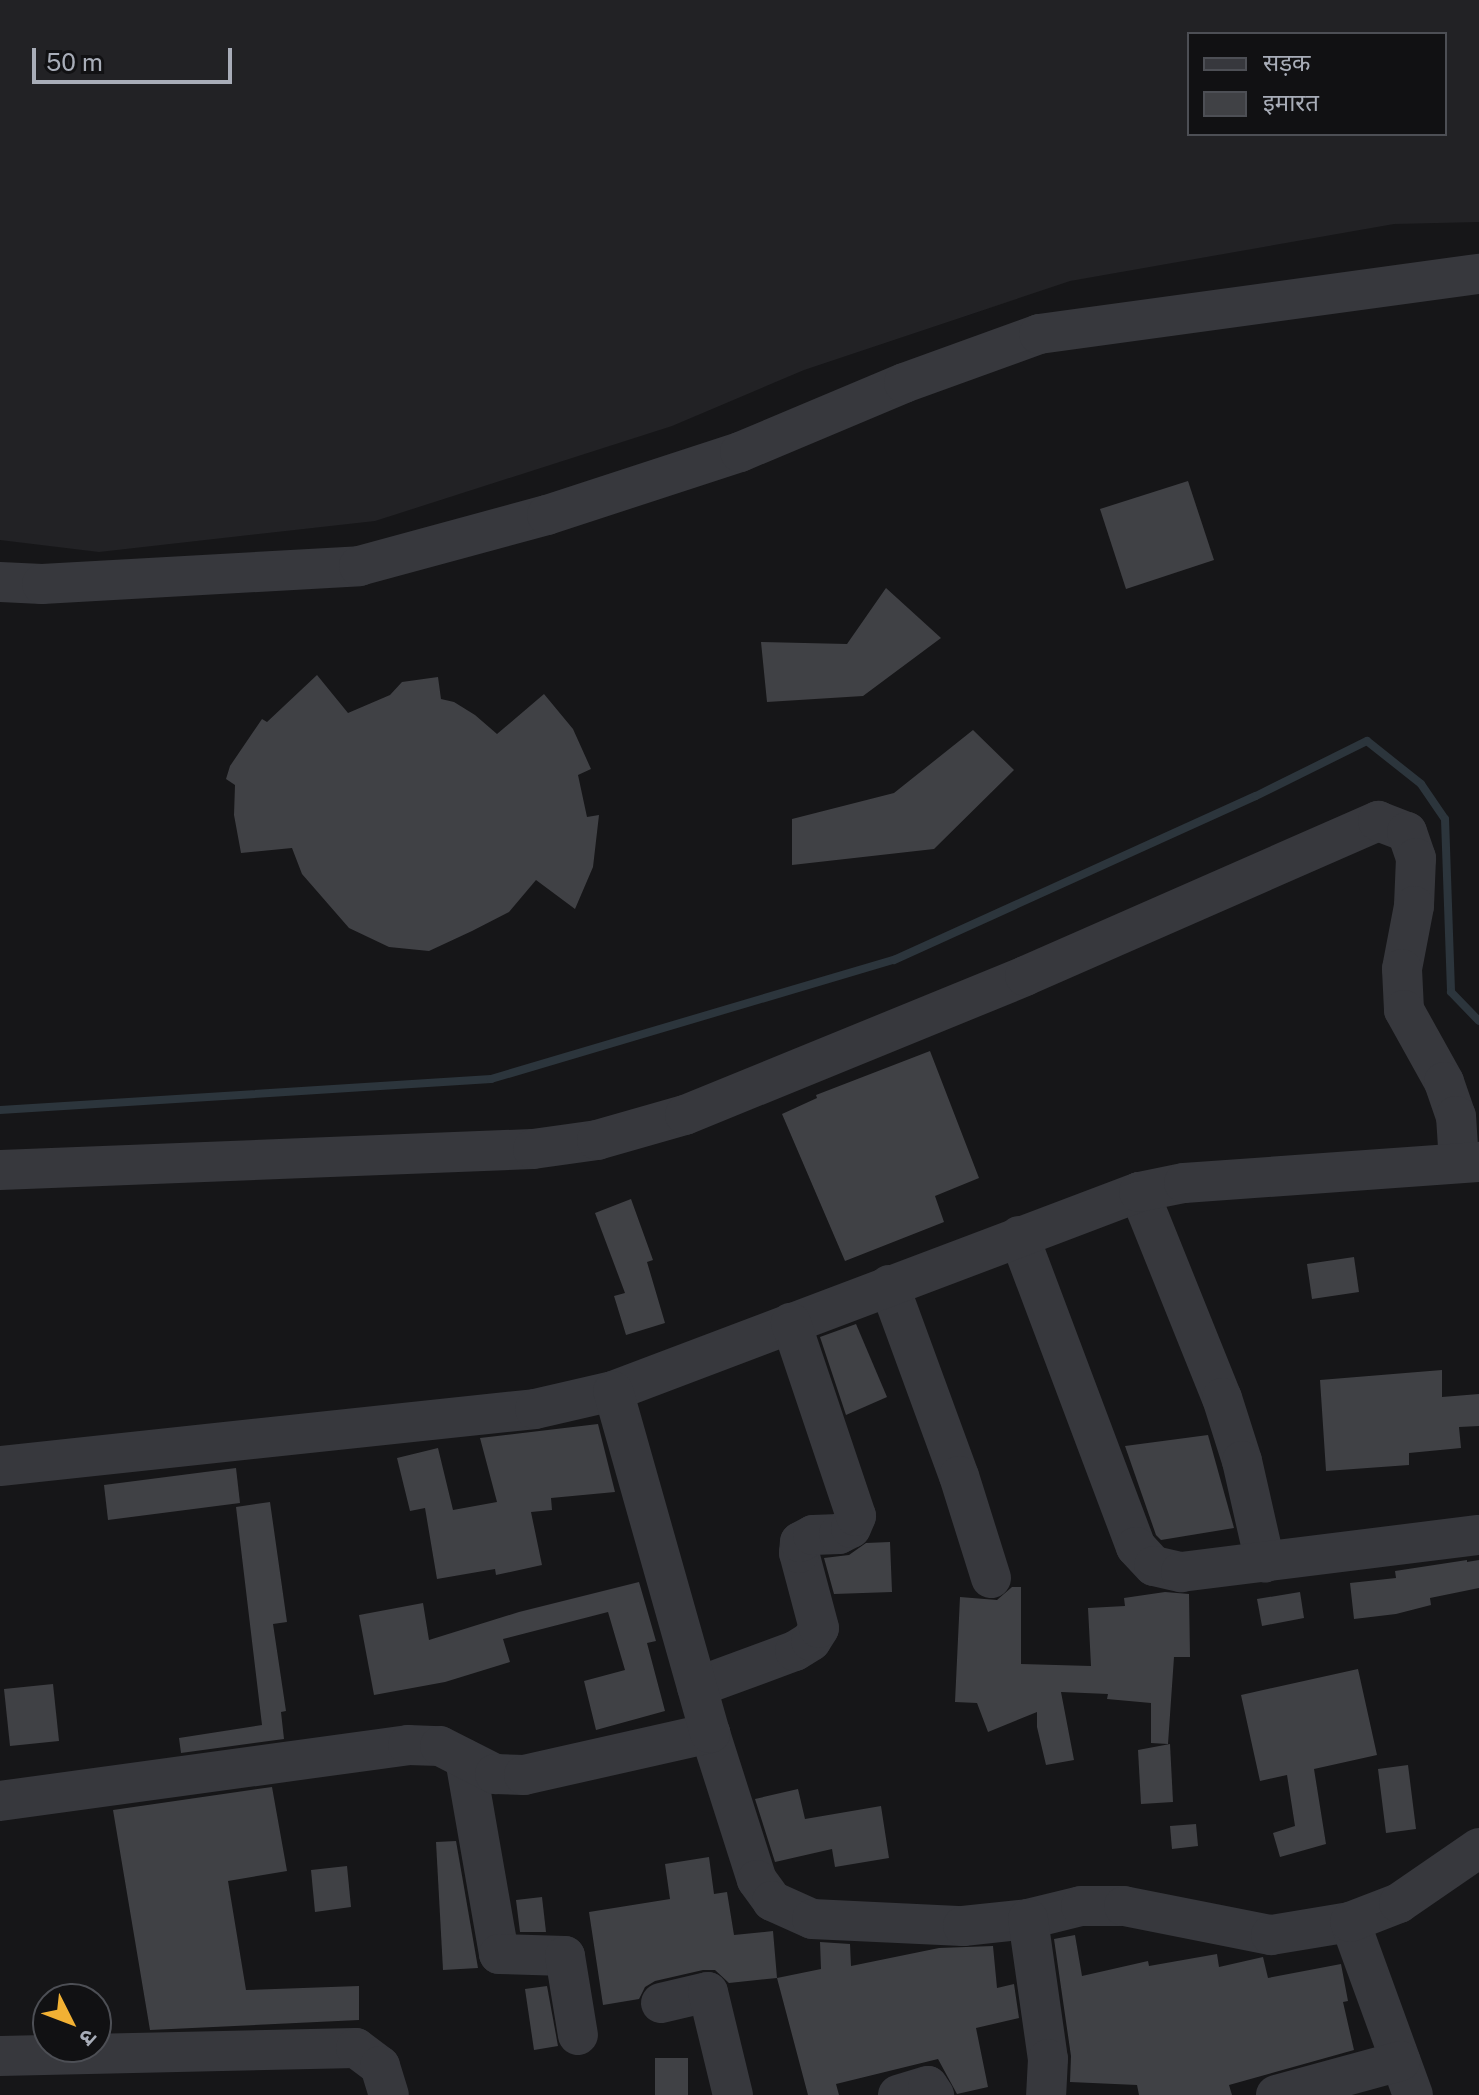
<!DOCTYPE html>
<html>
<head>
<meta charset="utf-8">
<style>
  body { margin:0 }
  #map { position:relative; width:1479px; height:2095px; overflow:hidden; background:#161618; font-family:"Public Sans","Noto Sans Devanagari",sans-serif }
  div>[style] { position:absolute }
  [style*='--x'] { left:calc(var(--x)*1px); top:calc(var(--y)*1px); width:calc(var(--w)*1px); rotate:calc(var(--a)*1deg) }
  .built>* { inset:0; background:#222225 }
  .stream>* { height:8px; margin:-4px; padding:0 4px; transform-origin:4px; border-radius:4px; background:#2c353c }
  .building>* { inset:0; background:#404145 }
  .minor>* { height:40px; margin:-20px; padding:0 20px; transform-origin:20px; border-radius:20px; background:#37383d }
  span { translate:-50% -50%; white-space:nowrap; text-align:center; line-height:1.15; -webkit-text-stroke:7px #111113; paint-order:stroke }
  .legend { position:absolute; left:1187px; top:32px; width:260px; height:104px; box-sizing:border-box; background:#111113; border:2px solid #4d4f55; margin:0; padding:10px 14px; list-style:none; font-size:24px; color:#a8adb8 }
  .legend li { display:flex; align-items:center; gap:16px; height:40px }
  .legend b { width:40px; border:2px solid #4d4f55 }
  .north { position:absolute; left:32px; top:1983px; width:80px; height:80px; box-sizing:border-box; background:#111113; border:2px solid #4d4f55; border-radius:50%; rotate:132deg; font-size:22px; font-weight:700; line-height:32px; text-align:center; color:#a8adb8 }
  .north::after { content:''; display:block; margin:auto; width:28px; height:36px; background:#f2b134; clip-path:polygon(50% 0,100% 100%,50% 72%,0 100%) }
  .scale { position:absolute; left:32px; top:48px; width:200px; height:36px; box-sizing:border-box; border:4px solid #a8adb8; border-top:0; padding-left:10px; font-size:24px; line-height:28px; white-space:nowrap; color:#a8adb8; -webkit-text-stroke:6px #111113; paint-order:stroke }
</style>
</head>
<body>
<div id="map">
  <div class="built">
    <i style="clip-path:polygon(evenodd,0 0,1479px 0,1479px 222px,1394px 224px,1070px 281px,804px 370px,672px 426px,375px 521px,99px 552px,0 540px,0 0,1189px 34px,1445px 34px,1445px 134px,1189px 134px,1189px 34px)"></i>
  </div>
  <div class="stream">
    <i style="--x:0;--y:1110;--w:492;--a:-3.6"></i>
    <i style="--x:491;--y:1079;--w:420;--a:-16.5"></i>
    <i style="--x:894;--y:960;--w:397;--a:-24.4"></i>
    <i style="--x:1256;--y:796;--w:124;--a:-26.4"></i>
    <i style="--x:1367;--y:741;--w:69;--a:38.5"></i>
    <i style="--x:1421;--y:784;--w:42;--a:55.6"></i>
    <i style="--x:1445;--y:819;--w:173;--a:88"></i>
    <i style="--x:1451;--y:992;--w:40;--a:46"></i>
  </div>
  <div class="building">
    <i style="clip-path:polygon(1188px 481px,1214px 560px,1126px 589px,1100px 509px)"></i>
    <i style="clip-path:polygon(886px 588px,941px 638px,863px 696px,767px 702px,761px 642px,847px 644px)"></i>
    <i style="clip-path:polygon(317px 675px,348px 713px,390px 695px,402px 682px,438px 677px,441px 699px,454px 702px,475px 715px,497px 734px,544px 694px,573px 729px,591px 769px,578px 775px,587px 817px,599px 815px,593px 867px,575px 909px,536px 880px,509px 912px,472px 931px,429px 951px,389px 947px,349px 928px,302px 874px,292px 848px,241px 853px,234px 815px,235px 785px,226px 779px,230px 766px,262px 719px,267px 722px)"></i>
    <i style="clip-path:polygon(973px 730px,1014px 770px,934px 849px,792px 865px,792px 819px,894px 793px)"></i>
    <i style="clip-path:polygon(930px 1051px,979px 1178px,935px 1196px,944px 1222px,845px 1261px,782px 1114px,817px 1098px,816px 1095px)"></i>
    <i style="clip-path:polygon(631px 1199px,653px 1260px,647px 1262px,665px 1323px,626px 1335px,614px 1296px,625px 1293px,595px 1213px)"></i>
    <i style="clip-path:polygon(1354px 1257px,1359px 1292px,1312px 1299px,1307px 1264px)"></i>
    <i style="clip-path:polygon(856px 1324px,887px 1397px,846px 1415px,820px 1337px)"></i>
    <i style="clip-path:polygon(1442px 1370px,1442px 1397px,1479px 1394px,1479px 1426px,1459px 1427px,1461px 1448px,1409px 1453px,1409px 1465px,1326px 1471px,1320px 1380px)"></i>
    <i style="clip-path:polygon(598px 1424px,615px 1492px,551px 1498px,552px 1510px,531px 1512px,542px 1565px,496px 1575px,495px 1569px,437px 1579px,425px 1508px,410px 1511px,397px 1458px,438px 1448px,453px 1510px,497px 1502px,480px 1438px)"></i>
    <i style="clip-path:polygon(1208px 1435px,1234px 1528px,1161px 1540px,1156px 1535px,1125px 1446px)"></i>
    <i style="clip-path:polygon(236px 1468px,240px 1503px,108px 1520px,104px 1485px)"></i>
    <i style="clip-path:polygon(270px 1502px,287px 1622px,273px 1624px,286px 1711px,281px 1712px,284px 1739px,181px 1753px,179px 1738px,262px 1725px,236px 1507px)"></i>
    <i style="clip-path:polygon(890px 1542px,892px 1592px,834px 1594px,824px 1558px,849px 1555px,866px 1543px)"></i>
    <i style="clip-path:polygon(1467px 1560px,1467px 1562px,1479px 1560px,1479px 1588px,1430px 1598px,1431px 1605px,1396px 1614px,1354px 1619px,1350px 1583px,1396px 1578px,1395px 1571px)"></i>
    <i style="clip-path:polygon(639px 1582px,656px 1641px,647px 1643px,665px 1711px,596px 1730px,584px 1681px,625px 1670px,608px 1612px,503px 1639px,510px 1662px,445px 1682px,374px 1695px,359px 1615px,423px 1603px,429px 1640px,519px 1612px)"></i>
    <i style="clip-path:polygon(1012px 1587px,1021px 1587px,1021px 1664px,1091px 1666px,1088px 1608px,1125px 1606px,1124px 1598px,1165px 1592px,1189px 1594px,1190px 1657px,1174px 1657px,1168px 1744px,1151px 1743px,1151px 1703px,1107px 1699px,1108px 1694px,1061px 1692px,1074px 1760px,1046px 1765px,1037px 1727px,1037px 1712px,988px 1732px,977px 1703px,955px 1702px,960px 1597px,997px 1600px)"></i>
    <i style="clip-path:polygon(1300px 1592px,1304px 1618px,1262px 1626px,1257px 1599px)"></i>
    <i style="clip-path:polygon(1358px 1669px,1377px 1755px,1314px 1769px,1326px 1844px,1280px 1857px,1273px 1833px,1295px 1826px,1287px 1775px,1260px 1781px,1241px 1695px)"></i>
    <i style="clip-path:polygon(53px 1684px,59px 1741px,10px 1746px,4px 1689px)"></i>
    <i style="clip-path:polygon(1170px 1744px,1173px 1802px,1141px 1804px,1138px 1750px)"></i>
    <i style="clip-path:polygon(1408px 1765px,1416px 1829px,1386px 1833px,1378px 1769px)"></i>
    <i style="clip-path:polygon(272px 1787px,287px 1871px,228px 1881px,246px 1990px,359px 1986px,359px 2020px,150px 2030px,113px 1810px)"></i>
    <i style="clip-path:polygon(798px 1789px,805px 1819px,881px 1806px,889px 1858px,835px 1867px,832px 1849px,775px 1862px,755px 1799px)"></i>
    <i style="clip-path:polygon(1196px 1824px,1198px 1846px,1172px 1849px,1170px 1826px)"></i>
    <i style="clip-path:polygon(456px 1841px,478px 1968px,443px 1970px,436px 1842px)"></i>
    <i style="clip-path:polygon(709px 1857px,714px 1894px,727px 1892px,734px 1935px,773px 1931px,777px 1978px,729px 1983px,715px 1970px,703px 1970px,655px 1981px,645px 1987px,639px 1999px,603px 2005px,589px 1912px,670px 1899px,665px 1864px)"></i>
    <i style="clip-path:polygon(347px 1866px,351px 1907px,315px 1912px,311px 1870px)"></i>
    <i style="clip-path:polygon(542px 1897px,546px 1932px,520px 1932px,516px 1900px)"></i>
    <i style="clip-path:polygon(1075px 1935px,1082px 1976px,1148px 1961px,1149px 1966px,1217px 1954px,1219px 1967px,1263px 1957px,1268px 1978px,1341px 1964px,1348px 2001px,1343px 2002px,1354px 2050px,1229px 2085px,1232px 2095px,1139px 2095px,1137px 2085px,1070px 2082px,1071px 2056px,1054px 1939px)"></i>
    <i style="clip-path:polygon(820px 1942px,850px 1944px,851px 1966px,939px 1948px,993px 1946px,997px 1988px,1014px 1984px,1019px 2018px,976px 2028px,988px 2087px,957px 2094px,938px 2059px,836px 2084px,839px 2095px,808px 2095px,777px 1978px,821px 1969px)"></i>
    <i style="clip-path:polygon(547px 1986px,558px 2046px,534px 2050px,525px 1989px)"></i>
    <i style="clip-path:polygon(655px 2058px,688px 2058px,688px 2095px,655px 2095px)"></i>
  </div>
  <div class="minor">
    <i style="--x:0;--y:582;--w:42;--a:2.7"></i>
    <i style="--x:42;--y:584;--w:318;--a:-3.2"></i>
    <i style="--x:359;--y:566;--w:195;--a:-15.2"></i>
    <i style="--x:547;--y:515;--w:203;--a:-18.1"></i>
    <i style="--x:740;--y:452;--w:178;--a:-22.8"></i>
    <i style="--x:904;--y:383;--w:144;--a:-19.9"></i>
    <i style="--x:1039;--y:334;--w:444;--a:-7.8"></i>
    <i style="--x:0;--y:1170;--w:533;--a:-2.26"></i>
    <i style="--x:533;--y:1149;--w:65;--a:-8"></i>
    <i style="--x:597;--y:1140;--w:91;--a:-15.9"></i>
    <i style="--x:685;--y:1115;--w:367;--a:-22.2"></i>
    <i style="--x:1025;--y:976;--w:386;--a:-23.7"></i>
    <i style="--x:1378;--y:821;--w:31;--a:21"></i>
    <i style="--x:1407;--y:832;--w:28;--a:71"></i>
    <i style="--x:1416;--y:858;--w:48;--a:92.4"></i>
    <i style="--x:1414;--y:906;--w:64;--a:100.8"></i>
    <i style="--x:1402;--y:969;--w:41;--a:87.2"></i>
    <i style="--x:1404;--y:1010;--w:82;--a:60.9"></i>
    <i style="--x:1444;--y:1082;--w:36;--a:71"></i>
    <i style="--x:1456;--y:1116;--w:47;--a:86.3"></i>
    <i style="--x:1139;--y:1192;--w:222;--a:68.1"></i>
    <i style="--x:1222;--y:1398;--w:66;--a:72.4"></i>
    <i style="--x:1242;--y:1461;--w:104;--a:77.2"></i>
    <i style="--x:1019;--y:1236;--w:332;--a:69.4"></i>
    <i style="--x:1136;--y:1547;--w:26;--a:47"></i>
    <i style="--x:1154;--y:1566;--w:28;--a:13"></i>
    <i style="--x:1181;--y:1572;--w:300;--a:-7.1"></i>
    <i style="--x:889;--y:1285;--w:203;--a:69.9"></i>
    <i style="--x:959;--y:1476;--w:107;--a:72.6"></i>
    <i style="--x:0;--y:1466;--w:538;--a:-6.08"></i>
    <i style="--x:535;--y:1409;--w:80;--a:-13"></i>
    <i style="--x:613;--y:1391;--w:562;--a:-20.72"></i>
    <i style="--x:1139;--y:1192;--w:46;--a:-11.3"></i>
    <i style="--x:1184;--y:1183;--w:296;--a:-4.1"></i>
    <i style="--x:697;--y:1687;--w:104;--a:-20.2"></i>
    <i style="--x:795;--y:1651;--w:19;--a:-32"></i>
    <i style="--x:811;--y:1641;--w:15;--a:-58"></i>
    <i style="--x:819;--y:1628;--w:78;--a:-104.9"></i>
    <i style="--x:799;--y:1553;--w:11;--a:-85"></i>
    <i style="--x:800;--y:1542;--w:15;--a:-28"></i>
    <i style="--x:813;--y:1535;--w:26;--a:-2"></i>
    <i style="--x:839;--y:1534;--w:13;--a:-27"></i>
    <i style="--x:851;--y:1528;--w:13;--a:-67"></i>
    <i style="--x:856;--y:1516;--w:204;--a:-108.6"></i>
    <i style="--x:710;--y:1733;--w:154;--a:72.3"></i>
    <i style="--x:757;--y:1880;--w:26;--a:54"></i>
    <i style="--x:772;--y:1901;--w:44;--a:24.2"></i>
    <i style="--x:812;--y:1919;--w:151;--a:2.7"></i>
    <i style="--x:963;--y:1926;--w:65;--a:-6.1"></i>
    <i style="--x:1028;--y:1919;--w:55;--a:-13.8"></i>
    <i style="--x:1081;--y:1906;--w:43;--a:0"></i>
    <i style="--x:1124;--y:1906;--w:150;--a:11.2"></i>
    <i style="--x:1271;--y:1935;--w:80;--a:-9.3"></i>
    <i style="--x:1350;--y:1922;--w:184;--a:70"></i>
    <i style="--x:465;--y:1759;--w:198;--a:80.1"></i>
    <i style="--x:499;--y:1954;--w:66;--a:1.7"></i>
    <i style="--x:565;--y:1956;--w:80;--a:80.7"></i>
    <i style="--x:0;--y:1801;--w:412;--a:-7.8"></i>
    <i style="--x:408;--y:1745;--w:32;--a:2"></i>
    <i style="--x:440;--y:1746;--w:62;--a:27"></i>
    <i style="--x:495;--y:1774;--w:29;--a:2"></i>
    <i style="--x:524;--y:1775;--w:191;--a:-12.7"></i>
    <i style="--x:710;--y:1733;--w:355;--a:-105.8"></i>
    <i style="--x:1028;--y:1919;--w:141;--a:81.9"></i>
    <i style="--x:1048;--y:2059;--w:36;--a:93"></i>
    <i style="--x:1350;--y:1922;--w:53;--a:-21.2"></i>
    <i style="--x:1399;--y:1903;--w:97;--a:-34.5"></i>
    <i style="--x:661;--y:2003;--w:48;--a:-13.2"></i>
    <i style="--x:708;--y:1992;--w:106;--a:76.4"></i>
    <i style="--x:0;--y:2056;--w:356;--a:-1.3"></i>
    <i style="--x:356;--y:2048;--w:30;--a:37"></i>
    <i style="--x:380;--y:2066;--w:30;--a:73"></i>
    <i style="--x:898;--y:2095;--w:31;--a:-17"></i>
    <i style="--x:928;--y:2086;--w:11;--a:56"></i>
    <i style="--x:1276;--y:2095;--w:129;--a:-15.3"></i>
  </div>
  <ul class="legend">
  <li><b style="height:10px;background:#37383d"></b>सड़क</li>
  <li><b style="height:22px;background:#404145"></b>इमारत</li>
  </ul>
  <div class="north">उ</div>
  <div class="scale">50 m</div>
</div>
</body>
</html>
